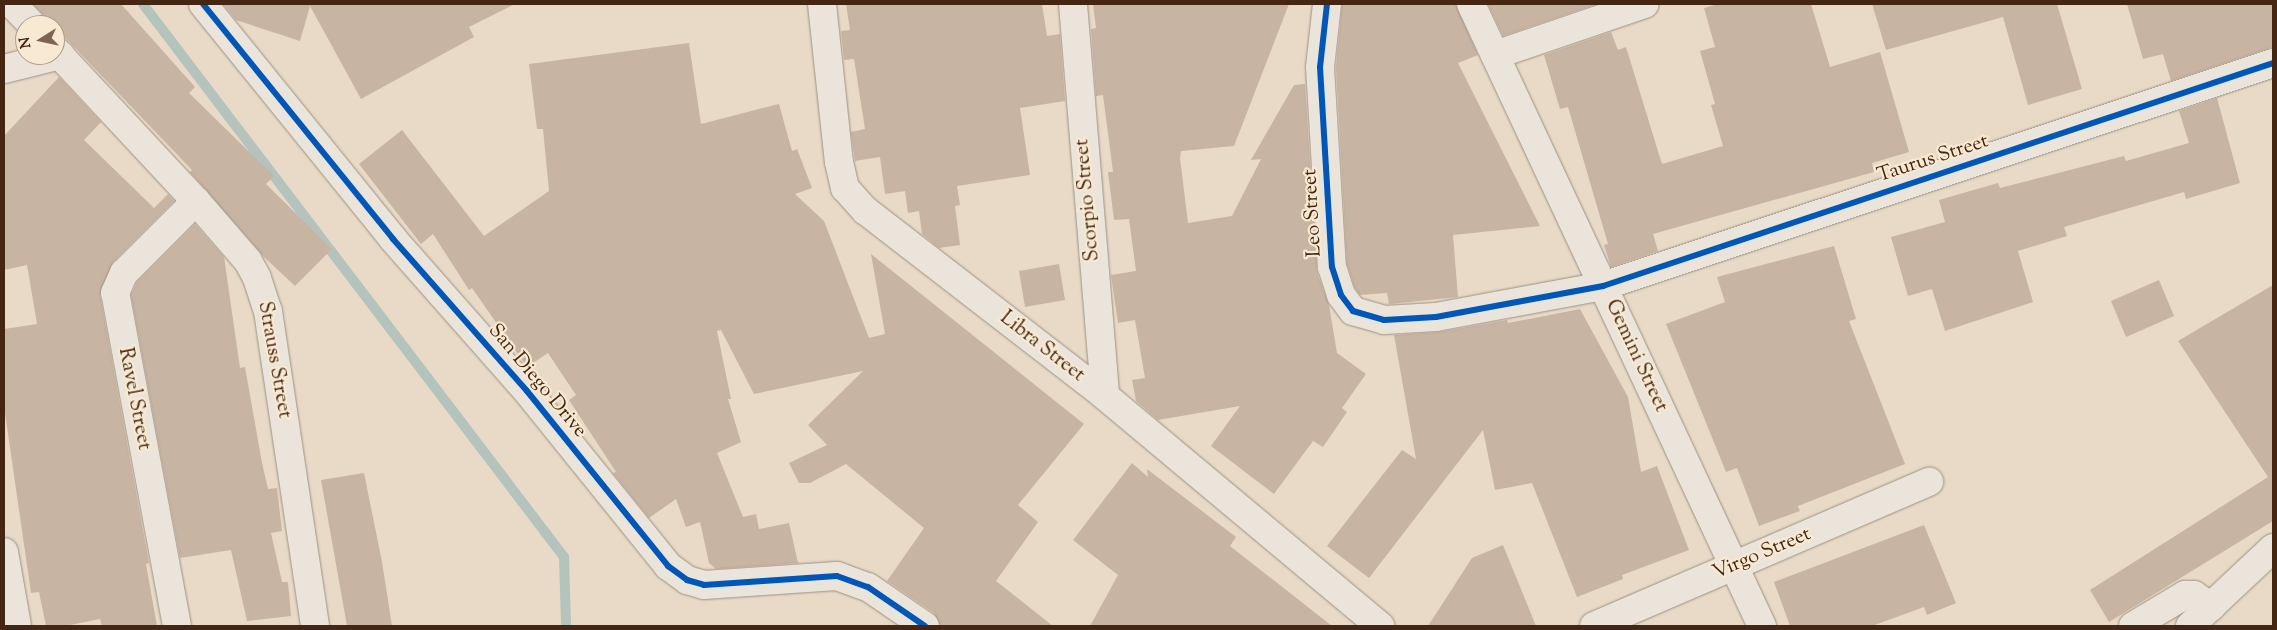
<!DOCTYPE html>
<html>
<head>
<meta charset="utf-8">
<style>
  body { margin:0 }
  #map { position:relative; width:2277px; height:630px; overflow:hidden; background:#e8dac6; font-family:"Sorts Mill Goudy",serif }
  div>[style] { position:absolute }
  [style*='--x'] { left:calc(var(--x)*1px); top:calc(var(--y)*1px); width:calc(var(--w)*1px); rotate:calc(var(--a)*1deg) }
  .stream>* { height:10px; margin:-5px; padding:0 5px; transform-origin:5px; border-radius:5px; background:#b4c4bc }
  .building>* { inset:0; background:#c8b4a3 }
  .roads { filter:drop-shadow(0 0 1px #9d9183) drop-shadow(0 0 1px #9d9183) }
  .minor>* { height:28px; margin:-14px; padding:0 14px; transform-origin:14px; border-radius:14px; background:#ebe4da }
  .cycleway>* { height:6px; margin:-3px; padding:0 3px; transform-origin:3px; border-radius:3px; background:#0057b8 }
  span { translate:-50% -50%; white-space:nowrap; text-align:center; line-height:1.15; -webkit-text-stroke:4.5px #f8e9d2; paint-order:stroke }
  .street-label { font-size:20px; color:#442613 }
  .frame { position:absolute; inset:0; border:5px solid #442613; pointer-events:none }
  .north { position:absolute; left:15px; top:15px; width:50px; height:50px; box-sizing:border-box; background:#f8e9d2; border:1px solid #b09b86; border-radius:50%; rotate:260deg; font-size:14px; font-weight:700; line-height:20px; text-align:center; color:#442613 }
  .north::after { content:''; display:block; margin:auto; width:18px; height:22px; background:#7d6552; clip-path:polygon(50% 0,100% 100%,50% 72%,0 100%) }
</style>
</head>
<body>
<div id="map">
  <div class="stream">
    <i style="--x:143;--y:4;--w:695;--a:52.72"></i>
    <i style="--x:564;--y:557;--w:69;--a:88.3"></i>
  </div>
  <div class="building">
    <i style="clip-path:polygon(33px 4px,121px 4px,195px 87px,189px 93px,274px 176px,266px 184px,332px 249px,295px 286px,264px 257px,190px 172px,192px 170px)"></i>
    <i style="clip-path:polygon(223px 4px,515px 4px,469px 27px,474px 37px,361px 99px,310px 6px,300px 41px,236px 20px)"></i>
    <i style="clip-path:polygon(846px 4px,1042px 4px,1047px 36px,1060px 34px,1065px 101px,1020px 108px,1030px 175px,957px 186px,960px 205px,955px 206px,960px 245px,939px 248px,922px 234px,919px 211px,908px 213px,905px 191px,885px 194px,880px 157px,855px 161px,851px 132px,865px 129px,854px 59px,844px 60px,841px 31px,850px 30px)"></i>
    <i style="clip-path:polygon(1093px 4px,1289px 4px,1234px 146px,1181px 151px,1180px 158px,1188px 223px,1232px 216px,1261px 159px,1251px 160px,1294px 85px,1305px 84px,1317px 272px,1329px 305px,1337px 353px,1366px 374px,1342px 408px,1347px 412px,1323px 447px,1313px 441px,1274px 494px,1211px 446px,1240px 406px,1158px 420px,1136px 401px,1132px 380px,1145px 378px,1135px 320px,1118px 323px,1111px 275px,1136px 271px,1129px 219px,1114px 220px,1108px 172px,1113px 172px,1103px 95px,1096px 96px,1091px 29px,1096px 28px)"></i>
    <i style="clip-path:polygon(1342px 4px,1456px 4px,1478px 55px,1458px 63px,1540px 226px,1453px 235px,1458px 297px,1389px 304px,1387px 293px,1360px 295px,1355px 288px,1347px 264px,1336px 67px)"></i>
    <i style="clip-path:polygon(1488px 4px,1597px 4px,1503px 36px)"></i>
    <i style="clip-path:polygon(1718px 4px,1811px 4px,1830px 67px,1880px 52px,1909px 152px,1872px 163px,1874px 172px,1653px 234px,1658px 251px,1611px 267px,1604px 245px,1608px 244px,1568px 107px,1560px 109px,1544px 55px,1611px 32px,1618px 50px,1626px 47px,1662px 164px,1723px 146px,1711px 105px,1715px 104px,1700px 51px,1715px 47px,1704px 8px)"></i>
    <i style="clip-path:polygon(1872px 4px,2057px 4px,2082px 89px,2028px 105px,2003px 17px,1886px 50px)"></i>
    <i style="clip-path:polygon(2127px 4px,2273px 4px,2273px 47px,2171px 81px,2163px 54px,2143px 59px)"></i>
    <i style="clip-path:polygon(689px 43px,701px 124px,779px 104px,792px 151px,797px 149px,812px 188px,795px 194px,824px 221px,869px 338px,885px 334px,871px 254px,1084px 424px,1018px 505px,1038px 522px,996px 581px,1053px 626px,940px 626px,934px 613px,887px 581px,924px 528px,846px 464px,810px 483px,799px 483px,789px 463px,827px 445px,808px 425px,863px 371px,754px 394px,721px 330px,717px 331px,731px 399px,728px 399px,741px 442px,717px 453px,743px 517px,756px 514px,759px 529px,789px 523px,798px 563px,716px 569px,709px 563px,700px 522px,686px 527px,676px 499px,649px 518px,613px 473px,616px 472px,569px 400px,576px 395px,548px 353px,527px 367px,472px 288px,469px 290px,433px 234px,421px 244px,359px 164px,402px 130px,484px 236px,549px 191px,543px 129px,537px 129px,529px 64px)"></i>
    <i style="clip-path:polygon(59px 77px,101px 122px,84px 140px,154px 208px,168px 194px,174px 201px,113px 262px,100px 295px,149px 563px,146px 564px,157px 626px,102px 626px,100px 619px,65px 626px,46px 626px,39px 592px,31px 593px,4px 406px,4px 329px,37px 324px,27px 265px,4px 270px,4px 136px)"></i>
    <i style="clip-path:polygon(2217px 98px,2240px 183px,2186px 199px,2184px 192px,2064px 227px,2067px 236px,2018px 251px,2033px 302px,1945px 331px,1932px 289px,1908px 296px,1891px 237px,1945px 222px,1939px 200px,1998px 183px,2000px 188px,2124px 156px,2126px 161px,2189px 143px,2179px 111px)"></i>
    <i style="clip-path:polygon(195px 224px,224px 257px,240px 368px,245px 367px,262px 463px,268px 489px,277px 488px,282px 531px,271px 533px,282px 582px,288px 582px,291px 616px,247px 621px,231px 550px,180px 558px,131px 295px,137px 282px)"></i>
    <i style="clip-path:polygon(1834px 246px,1856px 319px,1849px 321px,1905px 464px,1798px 506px,1800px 511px,1759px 526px,1737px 468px,1726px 472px,1666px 324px,1725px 302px,1717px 277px)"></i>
    <i style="clip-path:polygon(1059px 264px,1065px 300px,1025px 307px,1019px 271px)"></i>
    <i style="clip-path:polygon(2159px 280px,2174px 316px,2126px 337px,2111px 301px)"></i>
    <i style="clip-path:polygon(2273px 285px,2273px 521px,2109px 622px,2090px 590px,2268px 477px,2178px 341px)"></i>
    <i style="clip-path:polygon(1580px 309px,1628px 397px,1641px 472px,1657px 466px,1689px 550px,1622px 575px,1623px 579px,1577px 597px,1532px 483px,1495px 490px,1483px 430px,1369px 578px,1327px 546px,1402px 450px,1416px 459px,1394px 335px,1439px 332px,1507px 320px,1508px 323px)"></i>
    <i style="clip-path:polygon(1132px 463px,1148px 477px,1147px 469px,1236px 537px,1230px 546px,1332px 626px,1090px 626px,1118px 575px,1073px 540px)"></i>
    <i style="clip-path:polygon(364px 473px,382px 562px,392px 626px,347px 626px,321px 480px)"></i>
    <i style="clip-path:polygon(1924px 525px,1956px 603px,1927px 615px,1924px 607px,1872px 626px,1790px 626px,1774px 582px)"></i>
    <i style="clip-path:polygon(1503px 545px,1536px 626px,1428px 626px,1472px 558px)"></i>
  </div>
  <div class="roads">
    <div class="minor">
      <i style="--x:12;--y:4;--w:29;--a:46"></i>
      <i style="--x:203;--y:4;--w:302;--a:51"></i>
      <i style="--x:393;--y:239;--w:203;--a:48.6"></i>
      <i style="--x:527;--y:391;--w:225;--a:51.1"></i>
      <i style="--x:668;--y:566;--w:24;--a:36"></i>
      <i style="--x:687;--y:580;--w:18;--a:16"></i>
      <i style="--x:704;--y:585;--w:133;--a:-3.9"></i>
      <i style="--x:837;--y:576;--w:33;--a:20"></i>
      <i style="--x:868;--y:587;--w:69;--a:34.4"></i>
      <i style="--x:822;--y:4;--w:159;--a:83.9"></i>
      <i style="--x:839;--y:162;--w:27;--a:77"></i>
      <i style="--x:845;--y:188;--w:31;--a:48"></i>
      <i style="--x:866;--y:211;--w:302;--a:37.7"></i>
      <i style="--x:1105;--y:396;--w:359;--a:39.9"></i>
      <i style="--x:1073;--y:4;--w:393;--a:85.3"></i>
      <i style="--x:1327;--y:4;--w:63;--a:96.3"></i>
      <i style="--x:1320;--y:67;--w:200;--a:86.6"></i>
      <i style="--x:1332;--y:267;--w:29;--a:72"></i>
      <i style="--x:1341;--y:295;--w:20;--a:53"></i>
      <i style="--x:1353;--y:311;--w:32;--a:16"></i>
      <i style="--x:1384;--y:320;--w:52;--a:-3.3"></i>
      <i style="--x:1436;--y:317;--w:170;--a:-10.5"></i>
      <i style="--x:1603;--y:286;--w:706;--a:-18.41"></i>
      <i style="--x:1471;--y:4;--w:687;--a:64.93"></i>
      <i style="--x:55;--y:50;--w:207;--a:47"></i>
      <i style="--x:196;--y:201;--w:79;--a:49.1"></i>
      <i style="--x:248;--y:261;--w:19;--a:62"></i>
      <i style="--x:257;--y:278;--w:35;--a:72"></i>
      <i style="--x:268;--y:311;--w:318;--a:81.5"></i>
      <i style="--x:1495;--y:55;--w:158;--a:-18.8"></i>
      <i style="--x:4;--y:69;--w:58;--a:-14"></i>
      <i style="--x:4;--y:552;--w:75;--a:80"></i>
      <i style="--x:177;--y:626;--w:339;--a:-100.5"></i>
      <i style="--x:115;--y:293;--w:22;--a:-66"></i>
      <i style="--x:124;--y:273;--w:102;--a:-45"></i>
      <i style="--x:1594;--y:626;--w:365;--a:-23.3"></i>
      <i style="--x:2133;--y:626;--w:61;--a:-30.8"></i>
      <i style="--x:2185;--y:595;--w:9;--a:0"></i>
      <i style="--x:2194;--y:595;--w:21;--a:35"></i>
      <i style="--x:2190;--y:626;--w:114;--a:-43.2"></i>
    </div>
  </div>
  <div class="cycleway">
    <i style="--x:203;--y:4;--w:302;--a:51"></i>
    <i style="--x:393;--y:239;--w:203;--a:48.6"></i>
    <i style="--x:527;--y:391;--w:225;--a:51.1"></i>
    <i style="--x:668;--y:566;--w:24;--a:36"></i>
    <i style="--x:687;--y:580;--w:18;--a:16"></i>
    <i style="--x:704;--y:585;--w:133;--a:-3.9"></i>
    <i style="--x:837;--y:576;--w:33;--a:20"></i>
    <i style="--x:868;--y:587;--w:69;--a:34.4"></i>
    <i style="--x:1327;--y:4;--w:63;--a:96.3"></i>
    <i style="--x:1320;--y:67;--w:200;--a:86.6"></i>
    <i style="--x:1332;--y:267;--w:29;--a:72"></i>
    <i style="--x:1341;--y:295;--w:20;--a:53"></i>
    <i style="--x:1353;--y:311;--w:32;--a:16"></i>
    <i style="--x:1384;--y:320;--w:52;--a:-3.3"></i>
    <i style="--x:1436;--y:317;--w:170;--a:-10.5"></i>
    <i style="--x:1603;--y:286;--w:706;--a:-18.41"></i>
  </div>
  <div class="street-label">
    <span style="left:1933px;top:159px;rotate:-18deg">Taurus Street</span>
    <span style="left:1088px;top:200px;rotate:-95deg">Scorpio Street</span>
    <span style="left:1313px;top:213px;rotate:-93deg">Leo Street</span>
    <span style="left:1042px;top:347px;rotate:38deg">Libra Street</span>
    <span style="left:1636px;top:356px;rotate:65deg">Gemini Street</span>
    <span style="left:274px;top:360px;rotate:80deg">Strauss Street</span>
    <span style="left:537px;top:381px;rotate:50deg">San Diego Drive</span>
    <span style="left:134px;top:399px;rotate:79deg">Ravel Street</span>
    <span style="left:1762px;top:554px;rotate:-23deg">Virgo Street</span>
  </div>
  <div class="frame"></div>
  <div class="north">N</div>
</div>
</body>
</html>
